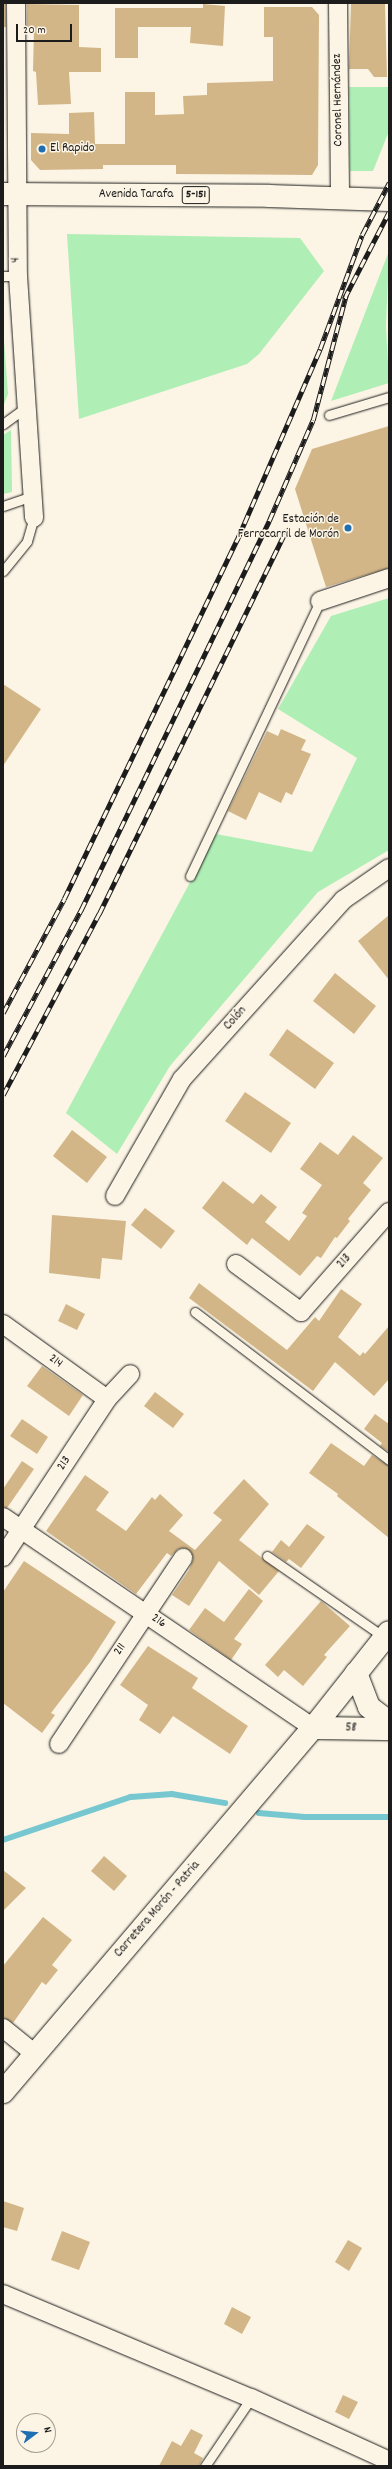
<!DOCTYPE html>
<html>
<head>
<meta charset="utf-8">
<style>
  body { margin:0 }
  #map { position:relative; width:392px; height:2469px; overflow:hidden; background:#fcf5e5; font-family:Dekko,sans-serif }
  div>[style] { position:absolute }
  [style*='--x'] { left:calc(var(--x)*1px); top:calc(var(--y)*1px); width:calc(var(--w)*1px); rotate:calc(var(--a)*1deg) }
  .green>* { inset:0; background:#afeeb5 }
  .stream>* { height:5.5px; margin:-2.75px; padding:0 2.75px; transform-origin:2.75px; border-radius:2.75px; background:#77c7d0 }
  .building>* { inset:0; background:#d3b688 }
  .roads { filter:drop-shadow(0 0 1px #1c1c1c) drop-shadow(0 0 1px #1c1c1c) }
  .service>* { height:9px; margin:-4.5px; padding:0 4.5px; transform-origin:4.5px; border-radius:4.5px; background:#fcf5e5 }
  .minor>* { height:18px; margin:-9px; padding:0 9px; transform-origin:9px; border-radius:9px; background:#fcf5e5 }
  .tertiary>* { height:22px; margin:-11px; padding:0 11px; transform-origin:11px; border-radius:11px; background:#fcf5e5 }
  .secondary>* { height:22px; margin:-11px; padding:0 11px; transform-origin:11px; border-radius:11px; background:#fcf5e5 }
  .primary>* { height:22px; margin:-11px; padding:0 11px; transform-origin:11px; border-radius:11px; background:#fcf5e5 }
  .rail>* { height:4.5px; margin-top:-2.25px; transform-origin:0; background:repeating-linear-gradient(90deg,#fcf5e5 0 9px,#1c1c1c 0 18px); box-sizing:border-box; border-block:1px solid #1c1c1c }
  .dots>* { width:11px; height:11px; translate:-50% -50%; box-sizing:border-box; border:2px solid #fcf5e5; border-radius:50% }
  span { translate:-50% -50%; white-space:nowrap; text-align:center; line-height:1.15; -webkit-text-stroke:3px #fcf5e5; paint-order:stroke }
  .shield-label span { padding:1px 3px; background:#fcf5e5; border:1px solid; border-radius:3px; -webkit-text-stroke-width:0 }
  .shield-label { font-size:12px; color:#1c1c1c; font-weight:700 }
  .street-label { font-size:13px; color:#1c1c1c }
  .poi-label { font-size:13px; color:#1c1c1c }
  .left { translate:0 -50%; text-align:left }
  .right { translate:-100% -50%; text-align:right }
  .frame { position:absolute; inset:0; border:4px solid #1c1c1c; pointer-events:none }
  .north { position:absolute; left:16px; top:2413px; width:40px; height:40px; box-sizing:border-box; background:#fcf5e5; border:1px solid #a29e95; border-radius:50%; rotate:74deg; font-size:11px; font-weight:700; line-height:16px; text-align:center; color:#1c1c1c }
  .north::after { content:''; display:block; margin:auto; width:14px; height:18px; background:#1f6fb2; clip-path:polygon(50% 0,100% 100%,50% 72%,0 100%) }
  .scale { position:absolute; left:16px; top:24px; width:56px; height:18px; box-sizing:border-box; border:2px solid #1c1c1c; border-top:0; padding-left:5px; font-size:12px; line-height:14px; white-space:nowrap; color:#1c1c1c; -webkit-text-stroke:3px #fcf5e5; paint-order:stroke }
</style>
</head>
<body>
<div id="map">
  <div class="green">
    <i style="clip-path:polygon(349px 87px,389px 87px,389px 131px,373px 171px,350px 171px)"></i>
    <i style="clip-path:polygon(67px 234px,300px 238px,324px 271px,259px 354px,247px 364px,79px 419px)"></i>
    <i style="clip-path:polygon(389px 251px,386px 326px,389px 383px,331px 401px)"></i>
    <i style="clip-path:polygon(3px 326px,8px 394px,3px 407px)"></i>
    <i style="clip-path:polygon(11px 430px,12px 492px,3px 494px,3px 435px)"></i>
    <i style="clip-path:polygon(389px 598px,389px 850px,318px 892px,170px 1066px,117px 1154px,66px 1113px,216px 834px,312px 852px,357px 758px,278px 709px,331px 616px)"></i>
  </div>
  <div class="stream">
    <i style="--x:259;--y:1813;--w:46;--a:5"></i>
    <i style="--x:305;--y:1817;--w:84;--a:0"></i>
    <i style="--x:3;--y:1840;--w:135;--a:-18.6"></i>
    <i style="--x:131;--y:1797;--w:41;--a:-4.2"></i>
    <i style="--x:172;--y:1794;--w:54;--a:9.6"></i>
  </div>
  <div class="building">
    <i style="clip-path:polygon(3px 3px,6px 3px,6px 27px,3px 27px)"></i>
    <i style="clip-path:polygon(27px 4px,79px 5px,79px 47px,101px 48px,101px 72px,69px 72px,71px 104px,38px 105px,36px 72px,33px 71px,34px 28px,27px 28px)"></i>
    <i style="clip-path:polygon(203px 4px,225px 6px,223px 46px,190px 43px,191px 27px,138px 27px,138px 58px,115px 58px,115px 8px,203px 8px)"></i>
    <i style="clip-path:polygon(351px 4px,385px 4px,387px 77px,374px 77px,368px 69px,349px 69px)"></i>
    <i style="clip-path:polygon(264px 7px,312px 7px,319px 15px,318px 165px,312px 175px,176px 174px,176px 165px,103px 165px,103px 169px,40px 170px,31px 160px,31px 133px,69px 134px,69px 113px,94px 112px,95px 144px,125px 144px,125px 92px,155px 92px,155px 115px,184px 114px,183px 96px,207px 95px,207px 83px,273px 81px,273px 37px,264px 37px)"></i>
    <i style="clip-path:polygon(389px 426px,389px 568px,326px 587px,295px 489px,312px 449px)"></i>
    <i style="clip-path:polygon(3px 684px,41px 709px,3px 766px)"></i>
    <i style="clip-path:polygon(281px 729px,306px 740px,301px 750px,311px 754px,292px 795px,286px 792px,281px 803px,259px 792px,246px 820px,228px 811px,267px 731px,278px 736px)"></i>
    <i style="clip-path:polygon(389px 915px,389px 980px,358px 941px)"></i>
    <i style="clip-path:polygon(335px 973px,376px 1006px,354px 1034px,313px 1001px)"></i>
    <i style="clip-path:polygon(287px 1029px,334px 1063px,315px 1089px,269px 1055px)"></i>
    <i style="clip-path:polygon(245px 1092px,291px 1123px,271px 1153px,225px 1121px)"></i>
    <i style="clip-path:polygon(72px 1130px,107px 1157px,87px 1183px,53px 1156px)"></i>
    <i style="clip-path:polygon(353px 1135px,383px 1158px,363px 1183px,371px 1190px,348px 1219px,350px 1221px,337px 1238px,335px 1237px,321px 1258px,317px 1256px,300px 1276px,252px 1238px,247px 1245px,202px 1208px,223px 1181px,253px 1204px,261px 1194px,277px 1207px,265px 1222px,289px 1241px,307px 1216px,302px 1213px,322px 1185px,300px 1169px,320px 1142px,338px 1155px)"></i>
    <i style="clip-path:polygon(145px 1208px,175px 1231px,161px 1249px,131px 1225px)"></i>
    <i style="clip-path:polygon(52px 1215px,126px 1221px,122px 1260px,102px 1258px,100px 1279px,49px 1273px)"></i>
    <i style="clip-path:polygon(199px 1283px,287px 1350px,315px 1317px,319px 1321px,341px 1289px,362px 1304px,338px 1337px,360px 1356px,363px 1352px,365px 1354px,389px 1326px,389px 1379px,374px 1396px,335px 1362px,313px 1391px,189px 1298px)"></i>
    <i style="clip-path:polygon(66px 1304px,85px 1314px,77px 1330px,58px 1321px)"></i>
    <i style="clip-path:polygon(42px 1366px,83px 1395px,69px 1416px,27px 1386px)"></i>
    <i style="clip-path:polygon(155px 1392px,184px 1414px,173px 1428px,144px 1406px)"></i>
    <i style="clip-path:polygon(375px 1414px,389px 1424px,389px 1452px,380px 1446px,382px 1443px,364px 1429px)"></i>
    <i style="clip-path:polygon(22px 1419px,48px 1437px,37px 1454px,10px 1436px)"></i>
    <i style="clip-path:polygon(331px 1443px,364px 1466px,372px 1455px,389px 1466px,389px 1538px,337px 1496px,338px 1494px,309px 1473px)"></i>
    <i style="clip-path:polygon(22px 1461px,34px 1469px,7px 1508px,3px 1507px,3px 1489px)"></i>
    <i style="clip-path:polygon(85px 1475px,109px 1492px,96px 1510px,126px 1531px,152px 1497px,155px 1500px,160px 1494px,183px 1515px,169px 1531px,195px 1550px,222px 1520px,213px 1513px,244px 1479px,269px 1504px,239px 1540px,279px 1571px,259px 1595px,219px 1561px,189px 1606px,172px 1595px,189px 1570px,193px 1559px,189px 1550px,183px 1548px,178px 1549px,171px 1556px,167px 1553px,136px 1594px,46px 1531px)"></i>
    <i style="clip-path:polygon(307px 1524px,325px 1537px,301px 1568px,289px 1559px,286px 1562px,272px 1552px,281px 1540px,289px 1547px)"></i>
    <i style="clip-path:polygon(24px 1561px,116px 1622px,90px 1662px,51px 1713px,55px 1715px,42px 1733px,3px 1703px,3px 1592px)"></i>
    <i style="clip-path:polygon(249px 1589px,263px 1601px,234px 1639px,242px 1644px,231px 1660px,189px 1630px,205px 1608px,224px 1622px)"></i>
    <i style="clip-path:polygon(321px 1601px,350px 1626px,324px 1655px,327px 1657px,303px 1686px,284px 1670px,278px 1677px,265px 1665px)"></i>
    <i style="clip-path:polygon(148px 1646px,198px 1678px,192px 1688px,248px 1726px,230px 1754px,173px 1716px,160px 1734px,139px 1720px,148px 1705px,120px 1685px)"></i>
    <i style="clip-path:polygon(104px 1856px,127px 1876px,114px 1891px,91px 1871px)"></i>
    <i style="clip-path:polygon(3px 1870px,26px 1888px,3px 1911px)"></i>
    <i style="clip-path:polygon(43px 1917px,72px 1940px,52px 1965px,58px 1970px,46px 1985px,42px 1982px,13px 2023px,3px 2017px,3px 1966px)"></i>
    <i style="clip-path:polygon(3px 2201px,24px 2208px,17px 2231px,3px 2227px)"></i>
    <i style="clip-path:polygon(62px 2231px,90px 2242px,79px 2270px,51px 2260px)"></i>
    <i style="clip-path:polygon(348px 2240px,362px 2248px,349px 2271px,335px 2262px)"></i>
    <i style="clip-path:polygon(232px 2307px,251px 2317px,242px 2334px,224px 2324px)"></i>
    <i style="clip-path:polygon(343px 2395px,358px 2402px,349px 2419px,335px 2412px)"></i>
    <i style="clip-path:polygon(191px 2429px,203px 2435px,194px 2453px,203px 2458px,199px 2466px,159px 2466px,172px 2441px,181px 2446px)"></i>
  </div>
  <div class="roads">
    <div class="service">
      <i style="--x:3;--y:276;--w:15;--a:0"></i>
      <i style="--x:329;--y:415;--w:63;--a:-16.7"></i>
      <i style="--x:3;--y:424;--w:29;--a:-36"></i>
      <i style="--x:3;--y:506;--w:31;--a:-19"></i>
      <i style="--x:3;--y:571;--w:38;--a:-51"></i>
      <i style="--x:27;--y:541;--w:25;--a:-74"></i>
      <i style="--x:190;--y:876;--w:304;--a:-64.7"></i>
      <i style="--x:195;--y:1312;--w:244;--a:37.3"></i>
      <i style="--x:267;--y:1556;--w:142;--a:34.7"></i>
      <i style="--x:205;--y:2466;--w:82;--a:-55.9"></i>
    </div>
    <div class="minor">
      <i style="--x:16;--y:3;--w:273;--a:89.6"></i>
      <i style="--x:18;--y:276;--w:242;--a:86.2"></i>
      <i style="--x:338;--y:3;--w:194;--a:89.4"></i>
      <i style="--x:320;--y:601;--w:73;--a:-18.4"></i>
      <i style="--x:115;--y:1196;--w:135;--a:-60.2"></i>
      <i style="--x:182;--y:1079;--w:241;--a:-48"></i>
      <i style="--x:343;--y:900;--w:56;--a:-34.8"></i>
      <i style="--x:236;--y:1264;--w:81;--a:36.4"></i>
      <i style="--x:301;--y:1312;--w:133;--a:-48.7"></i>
      <i style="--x:3;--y:1324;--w:128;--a:35.8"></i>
      <i style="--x:3;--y:1517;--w:375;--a:34.2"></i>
      <i style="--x:3;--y:1557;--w:189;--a:-56.6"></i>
      <i style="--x:107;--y:1399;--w:34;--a:-47"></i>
      <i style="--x:59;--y:1744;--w:224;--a:-56.3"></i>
      <i style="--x:3;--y:2028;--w:41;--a:39.1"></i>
      <i style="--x:3;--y:2294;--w:269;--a:22.8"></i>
      <i style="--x:251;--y:2398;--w:152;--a:24.5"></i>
    </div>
    <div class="tertiary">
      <i style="--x:356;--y:1673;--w:36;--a:69"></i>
      <i style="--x:369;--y:1707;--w:25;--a:37"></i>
      <i style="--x:313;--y:1728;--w:122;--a:-51.6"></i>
    </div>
    <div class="secondary">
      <i style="--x:3;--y:2092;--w:478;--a:-49.6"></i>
      <i style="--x:313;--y:1728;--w:76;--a:0.8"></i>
    </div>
    <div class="primary">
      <i style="--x:3;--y:194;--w:266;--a:0.4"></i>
      <i style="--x:269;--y:196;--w:120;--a:1.9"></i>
    </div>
  </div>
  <div class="rail">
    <i style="--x:344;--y:299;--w:98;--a:-62.7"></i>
    <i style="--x:3;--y:1013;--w:129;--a:-61.8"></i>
    <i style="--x:64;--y:899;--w:399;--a:-64.3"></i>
    <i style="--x:237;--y:540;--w:208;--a:-66.5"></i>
    <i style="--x:320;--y:349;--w:121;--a:-69.8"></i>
    <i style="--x:362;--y:235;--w:59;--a:-62.6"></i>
    <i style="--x:3;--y:1056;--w:166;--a:-61.9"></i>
    <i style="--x:81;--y:910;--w:432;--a:-64.2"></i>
    <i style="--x:269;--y:521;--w:110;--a:-66.5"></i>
    <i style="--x:313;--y:420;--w:129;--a:-75.2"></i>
    <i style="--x:3;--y:1095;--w:205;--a:-62.1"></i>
    <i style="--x:99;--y:914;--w:427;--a:-64"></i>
  </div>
  <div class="dots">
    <i style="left:42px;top:149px;background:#1f6fb2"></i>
    <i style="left:348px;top:528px;background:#1f6fb2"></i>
  </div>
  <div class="shield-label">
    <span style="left:196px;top:195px">5-151</span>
  </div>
  <div class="street-label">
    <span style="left:339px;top:100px;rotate:-91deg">Coronel Hernández</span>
    <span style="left:136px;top:195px">Avenida Tarafa</span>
    <span style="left:17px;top:260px;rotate:-91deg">4</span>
    <span style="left:236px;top:1019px;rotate:-48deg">Colón</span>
    <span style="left:345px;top:1262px;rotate:-49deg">213</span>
    <span style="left:55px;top:1362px;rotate:36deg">214</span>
    <span style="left:65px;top:1464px;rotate:-57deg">213</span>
    <span style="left:158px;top:1622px;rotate:34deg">216</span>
    <span style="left:121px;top:1650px;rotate:-56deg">211</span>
    <span style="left:351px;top:1729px;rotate:1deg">58</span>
    <span style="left:158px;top:1910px;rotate:-49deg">Carretera Morón - Patria</span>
  </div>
  <div class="poi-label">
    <span class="left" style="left:50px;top:149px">El Rapido</span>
    <span class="right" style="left:339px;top:528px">Estación de<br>Ferrocarril de Morón</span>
  </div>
  <div class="frame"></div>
  <div class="north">N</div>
  <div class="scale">20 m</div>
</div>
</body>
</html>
